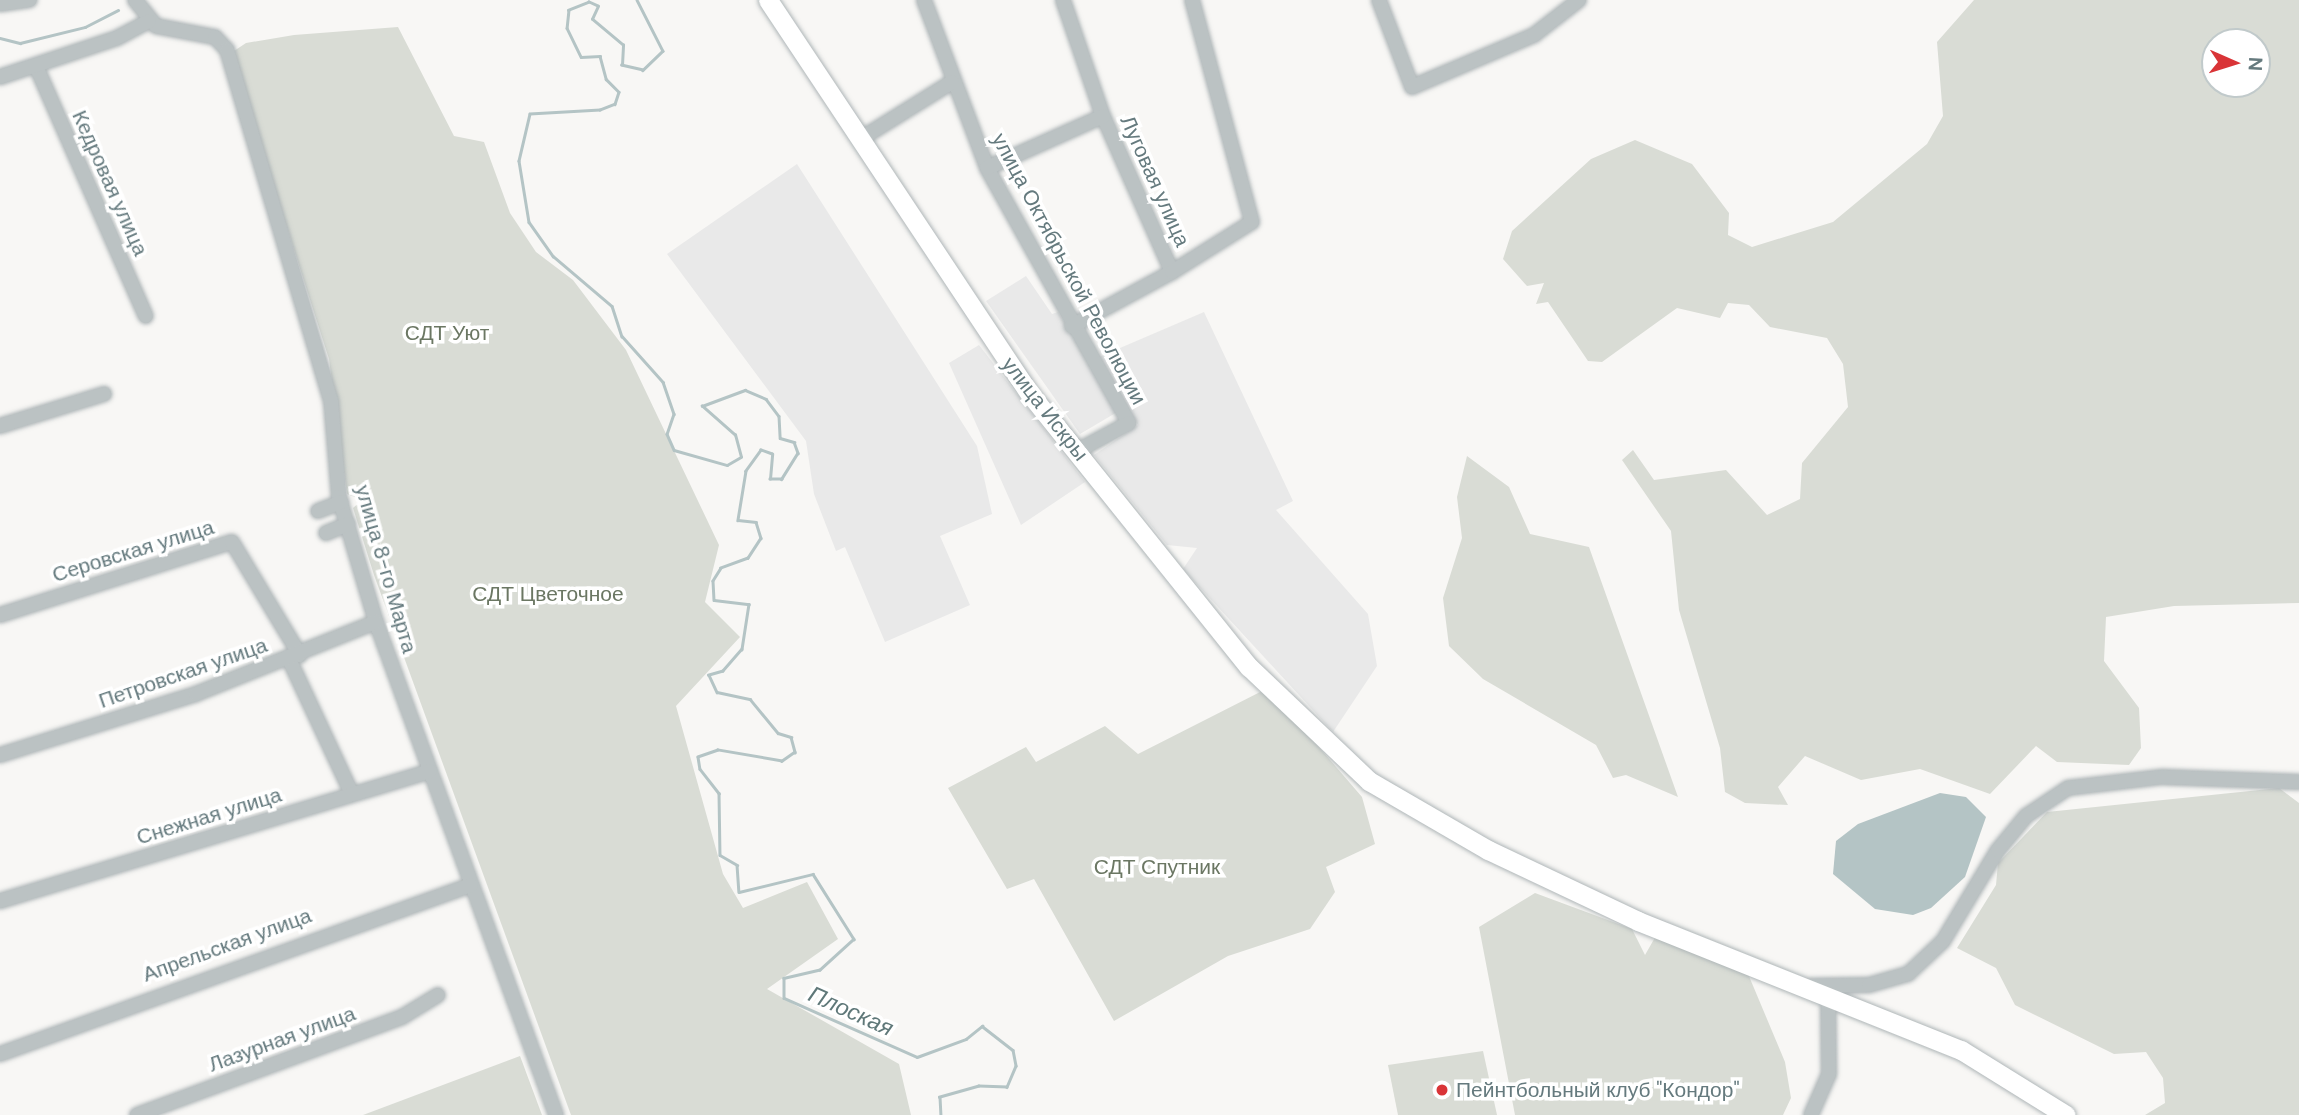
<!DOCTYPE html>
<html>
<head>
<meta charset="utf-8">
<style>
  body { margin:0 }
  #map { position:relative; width:2299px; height:1115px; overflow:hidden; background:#f8f7f5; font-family:"DM Sans",sans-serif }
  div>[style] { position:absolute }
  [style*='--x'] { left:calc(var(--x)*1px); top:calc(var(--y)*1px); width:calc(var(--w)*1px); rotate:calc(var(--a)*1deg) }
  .built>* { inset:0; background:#e9e9e9 }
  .green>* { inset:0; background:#d9dcd5 }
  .water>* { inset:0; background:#b4c4c5 }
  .stream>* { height:2.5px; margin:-1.25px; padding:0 1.25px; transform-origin:1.25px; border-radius:1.25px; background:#b4c4c5 }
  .roads { filter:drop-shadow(0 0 2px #afb6b8) drop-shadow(0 0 2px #afb6b8) }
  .minor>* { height:14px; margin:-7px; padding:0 7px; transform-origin:7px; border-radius:7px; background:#bbc2c3 }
  .major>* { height:19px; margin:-9.5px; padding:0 9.5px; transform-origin:9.5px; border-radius:9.5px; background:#fff }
  .dots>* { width:19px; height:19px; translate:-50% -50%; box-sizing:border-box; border:4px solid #fff; border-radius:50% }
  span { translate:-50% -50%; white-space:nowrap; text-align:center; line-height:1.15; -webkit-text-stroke:7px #fff; paint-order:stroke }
  .street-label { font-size:21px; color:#657a7e }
  .park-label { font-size:21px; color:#6b7763 }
  .poi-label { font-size:21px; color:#657a7e }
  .left { translate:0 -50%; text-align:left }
  .water-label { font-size:23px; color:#5f7879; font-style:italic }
  .north { position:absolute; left:2201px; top:28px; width:70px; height:70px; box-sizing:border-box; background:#fff; border:2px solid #c1cacb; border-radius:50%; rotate:93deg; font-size:19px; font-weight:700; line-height:28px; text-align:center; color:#657a7e }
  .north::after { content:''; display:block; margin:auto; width:24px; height:32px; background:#d93437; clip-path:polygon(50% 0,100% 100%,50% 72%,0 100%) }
</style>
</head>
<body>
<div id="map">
  <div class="built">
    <i style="clip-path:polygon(797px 164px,977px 446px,992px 514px,940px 536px,970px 605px,885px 642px,845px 547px,836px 551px,814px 494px,806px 441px,667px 254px)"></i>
    <i style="clip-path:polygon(1026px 276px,1052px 314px,1058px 312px,1119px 411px,1080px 434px,986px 301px)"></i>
    <i style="clip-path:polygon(1204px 312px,1293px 501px,1276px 510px,1368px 614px,1377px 666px,1333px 732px,1183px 569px,1197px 548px,1167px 545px,1094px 455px,1138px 425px,1099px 357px)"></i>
    <i style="clip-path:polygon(979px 345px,1085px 482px,1021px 525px,949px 363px)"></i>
  </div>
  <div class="green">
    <i style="clip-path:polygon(evenodd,1974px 0,2299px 0,2299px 603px,2174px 606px,2106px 617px,2104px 661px,2139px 708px,2141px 748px,2129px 765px,2057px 762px,2036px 746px,1990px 794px,1920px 769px,1861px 780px,1805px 756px,1778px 787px,1788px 805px,1745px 803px,1725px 792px,1720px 748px,1679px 610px,1671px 531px,1622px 460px,1633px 450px,1654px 480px,1726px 470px,1767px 515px,1800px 499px,1802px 463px,1848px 407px,1843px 364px,1827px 338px,1770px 327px,1749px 305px,1728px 303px,1720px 318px,1677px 308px,1602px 362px,1588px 361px,1548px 302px,1536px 304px,1544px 283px,1527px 286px,1503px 259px,1512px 231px,1591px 159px,1635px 140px,1692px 164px,1729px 213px,1728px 235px,1752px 247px,1833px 222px,1927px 144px,1943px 116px,1937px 42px,1974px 0,2215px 42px,2257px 42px,2257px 84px,2215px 84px,2215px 42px)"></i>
    <i style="clip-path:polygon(398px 27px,454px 136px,484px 142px,510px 213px,536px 252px,573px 280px,626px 350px,719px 545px,705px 602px,740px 637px,676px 706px,723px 874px,743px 908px,807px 882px,838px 939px,767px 989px,899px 1064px,911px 1115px,571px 1115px,374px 575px,353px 508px,362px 500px,347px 494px,329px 359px,231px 53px,246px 43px,294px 35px)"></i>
    <i style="clip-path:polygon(1467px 456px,1509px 487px,1530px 534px,1589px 547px,1678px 797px,1626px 775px,1613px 778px,1596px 745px,1483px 679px,1449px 646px,1443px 598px,1462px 538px,1457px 497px)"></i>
    <i style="clip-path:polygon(1268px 688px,1362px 797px,1375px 844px,1326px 867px,1335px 892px,1310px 929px,1228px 956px,1114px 1021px,1034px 879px,1007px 889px,948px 788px,1026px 747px,1036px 762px,1105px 726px,1138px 754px)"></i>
    <i style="clip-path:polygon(2279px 788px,2299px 803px,2299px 1115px,2145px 1115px,2165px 1103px,2163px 1078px,2146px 1052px,2114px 1054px,2015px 1005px,1996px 968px,1957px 948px,1996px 885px,1998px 863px,2047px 812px)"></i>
    <i style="clip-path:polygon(1535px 893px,1632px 929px,1645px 955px,1657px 934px,1746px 969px,1785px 1062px,1791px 1098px,1783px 1115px,1515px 1115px,1479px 927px)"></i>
    <i style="clip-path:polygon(1483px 1051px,1497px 1115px,1398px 1115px,1388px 1065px)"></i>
    <i style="clip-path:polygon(520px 1056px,542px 1115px,363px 1115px)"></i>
  </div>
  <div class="water">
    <i style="clip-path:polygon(1940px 793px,1966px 797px,1986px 817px,1965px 877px,1931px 908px,1913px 915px,1875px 909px,1833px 874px,1836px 841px,1858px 824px)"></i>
  </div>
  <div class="stream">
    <i style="--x:637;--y:0;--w:57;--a:63"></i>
    <i style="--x:663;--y:51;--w:28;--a:136"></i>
    <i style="--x:643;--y:70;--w:22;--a:-167"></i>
    <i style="--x:622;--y:65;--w:20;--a:-87"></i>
    <i style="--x:623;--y:45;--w:40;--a:-140"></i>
    <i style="--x:592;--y:19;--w:14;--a:-65"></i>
    <i style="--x:598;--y:6;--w:10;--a:-156"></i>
    <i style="--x:589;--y:2;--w:22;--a:158"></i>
    <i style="--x:569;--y:10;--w:18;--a:96"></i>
    <i style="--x:567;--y:28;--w:32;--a:64"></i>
    <i style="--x:581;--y:57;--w:19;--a:-3"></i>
    <i style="--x:600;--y:56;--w:24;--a:75"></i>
    <i style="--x:606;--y:79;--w:18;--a:45"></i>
    <i style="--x:619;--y:92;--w:13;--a:108"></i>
    <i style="--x:615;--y:104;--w:16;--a:158"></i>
    <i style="--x:600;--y:110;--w:70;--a:176.7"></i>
    <i style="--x:530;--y:114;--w:48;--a:103.2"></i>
    <i style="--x:519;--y:161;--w:62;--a:80.7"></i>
    <i style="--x:529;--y:222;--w:42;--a:54.8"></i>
    <i style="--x:553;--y:256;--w:77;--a:40.3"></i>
    <i style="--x:612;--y:306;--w:32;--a:72"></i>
    <i style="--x:622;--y:336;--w:62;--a:48.3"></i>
    <i style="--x:663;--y:382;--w:34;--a:71"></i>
    <i style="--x:674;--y:414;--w:21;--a:109"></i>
    <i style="--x:667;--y:434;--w:17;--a:66"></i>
    <i style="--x:674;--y:450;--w:55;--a:15.8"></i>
    <i style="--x:727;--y:465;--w:16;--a:-30"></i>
    <i style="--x:741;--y:457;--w:23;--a:-105"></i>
    <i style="--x:735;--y:435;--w:44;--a:-138.7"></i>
    <i style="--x:702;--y:406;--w:46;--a:-20.4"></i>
    <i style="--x:745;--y:390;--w:23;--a:23"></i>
    <i style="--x:766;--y:399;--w:21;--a:53"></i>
    <i style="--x:779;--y:416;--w:22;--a:87"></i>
    <i style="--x:780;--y:438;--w:15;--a:16"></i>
    <i style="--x:794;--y:442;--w:12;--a:70"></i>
    <i style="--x:798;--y:453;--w:31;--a:122"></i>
    <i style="--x:782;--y:479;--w:12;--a:180"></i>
    <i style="--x:770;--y:479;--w:25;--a:-85"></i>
    <i style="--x:772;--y:454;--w:12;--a:-160"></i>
    <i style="--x:761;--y:450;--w:26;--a:126"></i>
    <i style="--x:746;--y:471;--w:50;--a:99.3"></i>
    <i style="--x:738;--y:520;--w:18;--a:6"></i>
    <i style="--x:756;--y:522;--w:17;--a:73"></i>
    <i style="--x:761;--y:538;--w:24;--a:123"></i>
    <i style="--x:748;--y:558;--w:29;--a:160"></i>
    <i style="--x:721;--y:568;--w:15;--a:122"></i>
    <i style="--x:713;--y:581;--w:19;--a:87"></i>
    <i style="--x:714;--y:600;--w:35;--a:7"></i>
    <i style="--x:749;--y:604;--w:46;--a:98.8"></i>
    <i style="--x:742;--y:649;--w:29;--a:131"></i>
    <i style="--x:723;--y:671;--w:15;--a:164"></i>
    <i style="--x:709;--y:675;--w:19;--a:65"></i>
    <i style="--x:717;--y:692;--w:34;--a:12"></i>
    <i style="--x:750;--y:699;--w:44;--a:50.5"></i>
    <i style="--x:778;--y:733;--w:14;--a:17"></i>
    <i style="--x:791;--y:737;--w:16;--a:75"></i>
    <i style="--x:795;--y:752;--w:16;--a:145"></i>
    <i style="--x:782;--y:761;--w:65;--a:-170.2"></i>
    <i style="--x:718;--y:750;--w:21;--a:161"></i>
    <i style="--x:698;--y:757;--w:12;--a:81"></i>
    <i style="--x:700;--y:769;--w:31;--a:52"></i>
    <i style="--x:719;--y:793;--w:62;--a:89.1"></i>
    <i style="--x:720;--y:855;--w:20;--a:30"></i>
    <i style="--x:737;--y:865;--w:27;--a:86"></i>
    <i style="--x:739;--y:892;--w:76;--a:-13.7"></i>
    <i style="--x:813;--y:874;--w:77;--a:57.8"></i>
    <i style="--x:854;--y:939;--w:46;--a:137.6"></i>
    <i style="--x:820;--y:970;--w:37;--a:167"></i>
    <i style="--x:784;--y:978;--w:20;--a:90"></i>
    <i style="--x:784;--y:998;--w:145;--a:23.9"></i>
    <i style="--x:917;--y:1057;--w:52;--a:-20.2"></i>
    <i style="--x:966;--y:1039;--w:21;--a:-39"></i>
    <i style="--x:982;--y:1026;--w:39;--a:38"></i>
    <i style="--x:1013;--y:1050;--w:16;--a:79"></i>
    <i style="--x:1016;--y:1066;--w:23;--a:113"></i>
    <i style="--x:1007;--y:1087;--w:28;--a:-178"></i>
    <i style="--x:979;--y:1086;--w:41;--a:164.2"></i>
    <i style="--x:940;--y:1097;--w:18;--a:87"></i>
    <i style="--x:0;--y:38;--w:21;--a:14"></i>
    <i style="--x:20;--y:43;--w:67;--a:-13.8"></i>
    <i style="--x:85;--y:27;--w:37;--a:-27"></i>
  </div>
  <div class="roads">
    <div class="minor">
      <i style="--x:135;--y:0;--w:33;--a:51"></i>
      <i style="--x:156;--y:26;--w:60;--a:10.6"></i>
      <i style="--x:215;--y:37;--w:18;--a:47"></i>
      <i style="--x:227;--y:50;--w:365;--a:73.5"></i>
      <i style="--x:331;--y:400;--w:97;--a:85.3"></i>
      <i style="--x:339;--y:497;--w:130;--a:73.5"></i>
      <i style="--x:376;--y:622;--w:525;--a:69.94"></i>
      <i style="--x:924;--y:0;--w:179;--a:69.4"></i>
      <i style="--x:987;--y:168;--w:292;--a:60.9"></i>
      <i style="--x:1129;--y:423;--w:59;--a:151.7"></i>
      <i style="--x:1063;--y:0;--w:123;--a:71"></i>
      <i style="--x:1103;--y:116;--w:171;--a:66.1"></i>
      <i style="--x:1172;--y:272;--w:114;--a:151.6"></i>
      <i style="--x:1379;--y:0;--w:93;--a:69.2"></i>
      <i style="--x:1412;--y:87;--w:133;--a:-23.1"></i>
      <i style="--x:1534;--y:35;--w:57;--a:-37.9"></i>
      <i style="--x:0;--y:4;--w:30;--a:-8"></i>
      <i style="--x:36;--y:66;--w:273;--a:66.3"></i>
      <i style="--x:0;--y:77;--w:123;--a:-18.4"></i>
      <i style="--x:117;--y:38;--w:36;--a:-28"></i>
      <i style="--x:862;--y:138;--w:106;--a:-31.9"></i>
      <i style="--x:987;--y:168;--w:127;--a:-24.1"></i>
      <i style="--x:1172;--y:272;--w:94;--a:-32"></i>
      <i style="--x:1252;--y:222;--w:230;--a:-105.1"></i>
      <i style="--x:0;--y:426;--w:109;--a:-17.1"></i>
      <i style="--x:318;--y:511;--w:25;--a:-21"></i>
      <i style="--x:326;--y:533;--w:24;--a:-22"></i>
      <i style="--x:0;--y:615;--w:243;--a:-17.5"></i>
      <i style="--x:232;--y:542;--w:132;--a:59"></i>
      <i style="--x:289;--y:659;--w:149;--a:65"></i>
      <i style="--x:0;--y:755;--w:205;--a:-17.3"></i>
      <i style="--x:196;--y:694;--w:194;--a:-21.8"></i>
      <i style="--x:0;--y:901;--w:449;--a:-16.8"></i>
      <i style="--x:1808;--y:986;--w:61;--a:-0.9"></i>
      <i style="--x:1869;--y:985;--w:41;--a:-15.8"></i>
      <i style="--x:1908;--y:974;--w:48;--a:-43.3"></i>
      <i style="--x:1943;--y:941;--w:106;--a:-58.9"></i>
      <i style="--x:1998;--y:850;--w:44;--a:-50.5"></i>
      <i style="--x:2026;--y:816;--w:50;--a:-33.7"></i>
      <i style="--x:2068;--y:788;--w:95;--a:-6.7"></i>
      <i style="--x:2162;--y:777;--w:137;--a:2.1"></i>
      <i style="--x:0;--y:1054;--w:500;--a:-19.74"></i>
      <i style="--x:137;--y:1115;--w:283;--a:-20.3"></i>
      <i style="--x:402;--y:1017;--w:42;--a:-31.4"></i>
      <i style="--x:1811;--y:1115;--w:45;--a:-66.3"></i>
      <i style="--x:1829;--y:1074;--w:78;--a:-90.7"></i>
    </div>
    <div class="major">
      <i style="--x:768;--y:0;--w:473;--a:56.4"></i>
      <i style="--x:1030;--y:394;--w:350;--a:51.3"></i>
      <i style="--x:1249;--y:667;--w:166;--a:43.5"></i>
      <i style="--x:1369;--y:781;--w:138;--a:30.1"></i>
      <i style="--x:1488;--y:850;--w:166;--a:25.3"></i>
      <i style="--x:1638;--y:921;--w:348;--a:21.8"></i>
      <i style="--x:1961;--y:1050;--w:123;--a:31.8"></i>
    </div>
  </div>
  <div class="dots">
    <i style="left:1442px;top:1090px;background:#d93437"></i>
  </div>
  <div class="street-label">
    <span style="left:1155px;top:181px;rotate:66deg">Луговая улица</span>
    <span style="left:110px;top:183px;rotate:66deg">Кедровая улица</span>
    <span style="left:1069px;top:269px;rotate:62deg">улица Октябрьской Революции</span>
    <span style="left:1045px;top:409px;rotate:52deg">улица Искры</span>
    <span style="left:133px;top:551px;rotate:-17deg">Серовская улица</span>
    <span style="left:386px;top:569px;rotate:74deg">улица 8-го Марта</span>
    <span style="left:183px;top:673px;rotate:-19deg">Петровская улица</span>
    <span style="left:209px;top:816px;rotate:-17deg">Снежная улица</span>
    <span style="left:227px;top:945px;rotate:-20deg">Апрельская улица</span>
    <span style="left:282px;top:1039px;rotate:-20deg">Лазурная улица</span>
  </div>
  <div class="park-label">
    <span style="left:447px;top:333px">СДТ Уют</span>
    <span style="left:548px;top:594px">СДТ Цветочное</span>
    <span style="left:1157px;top:867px">СДТ Спутник</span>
  </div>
  <div class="poi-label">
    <span class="left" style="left:1456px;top:1090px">Пейнтбольный клуб "Кондор"</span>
  </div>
  <div class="water-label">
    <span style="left:851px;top:1011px;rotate:24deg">Плоская</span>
  </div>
  <div class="north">N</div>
</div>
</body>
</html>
